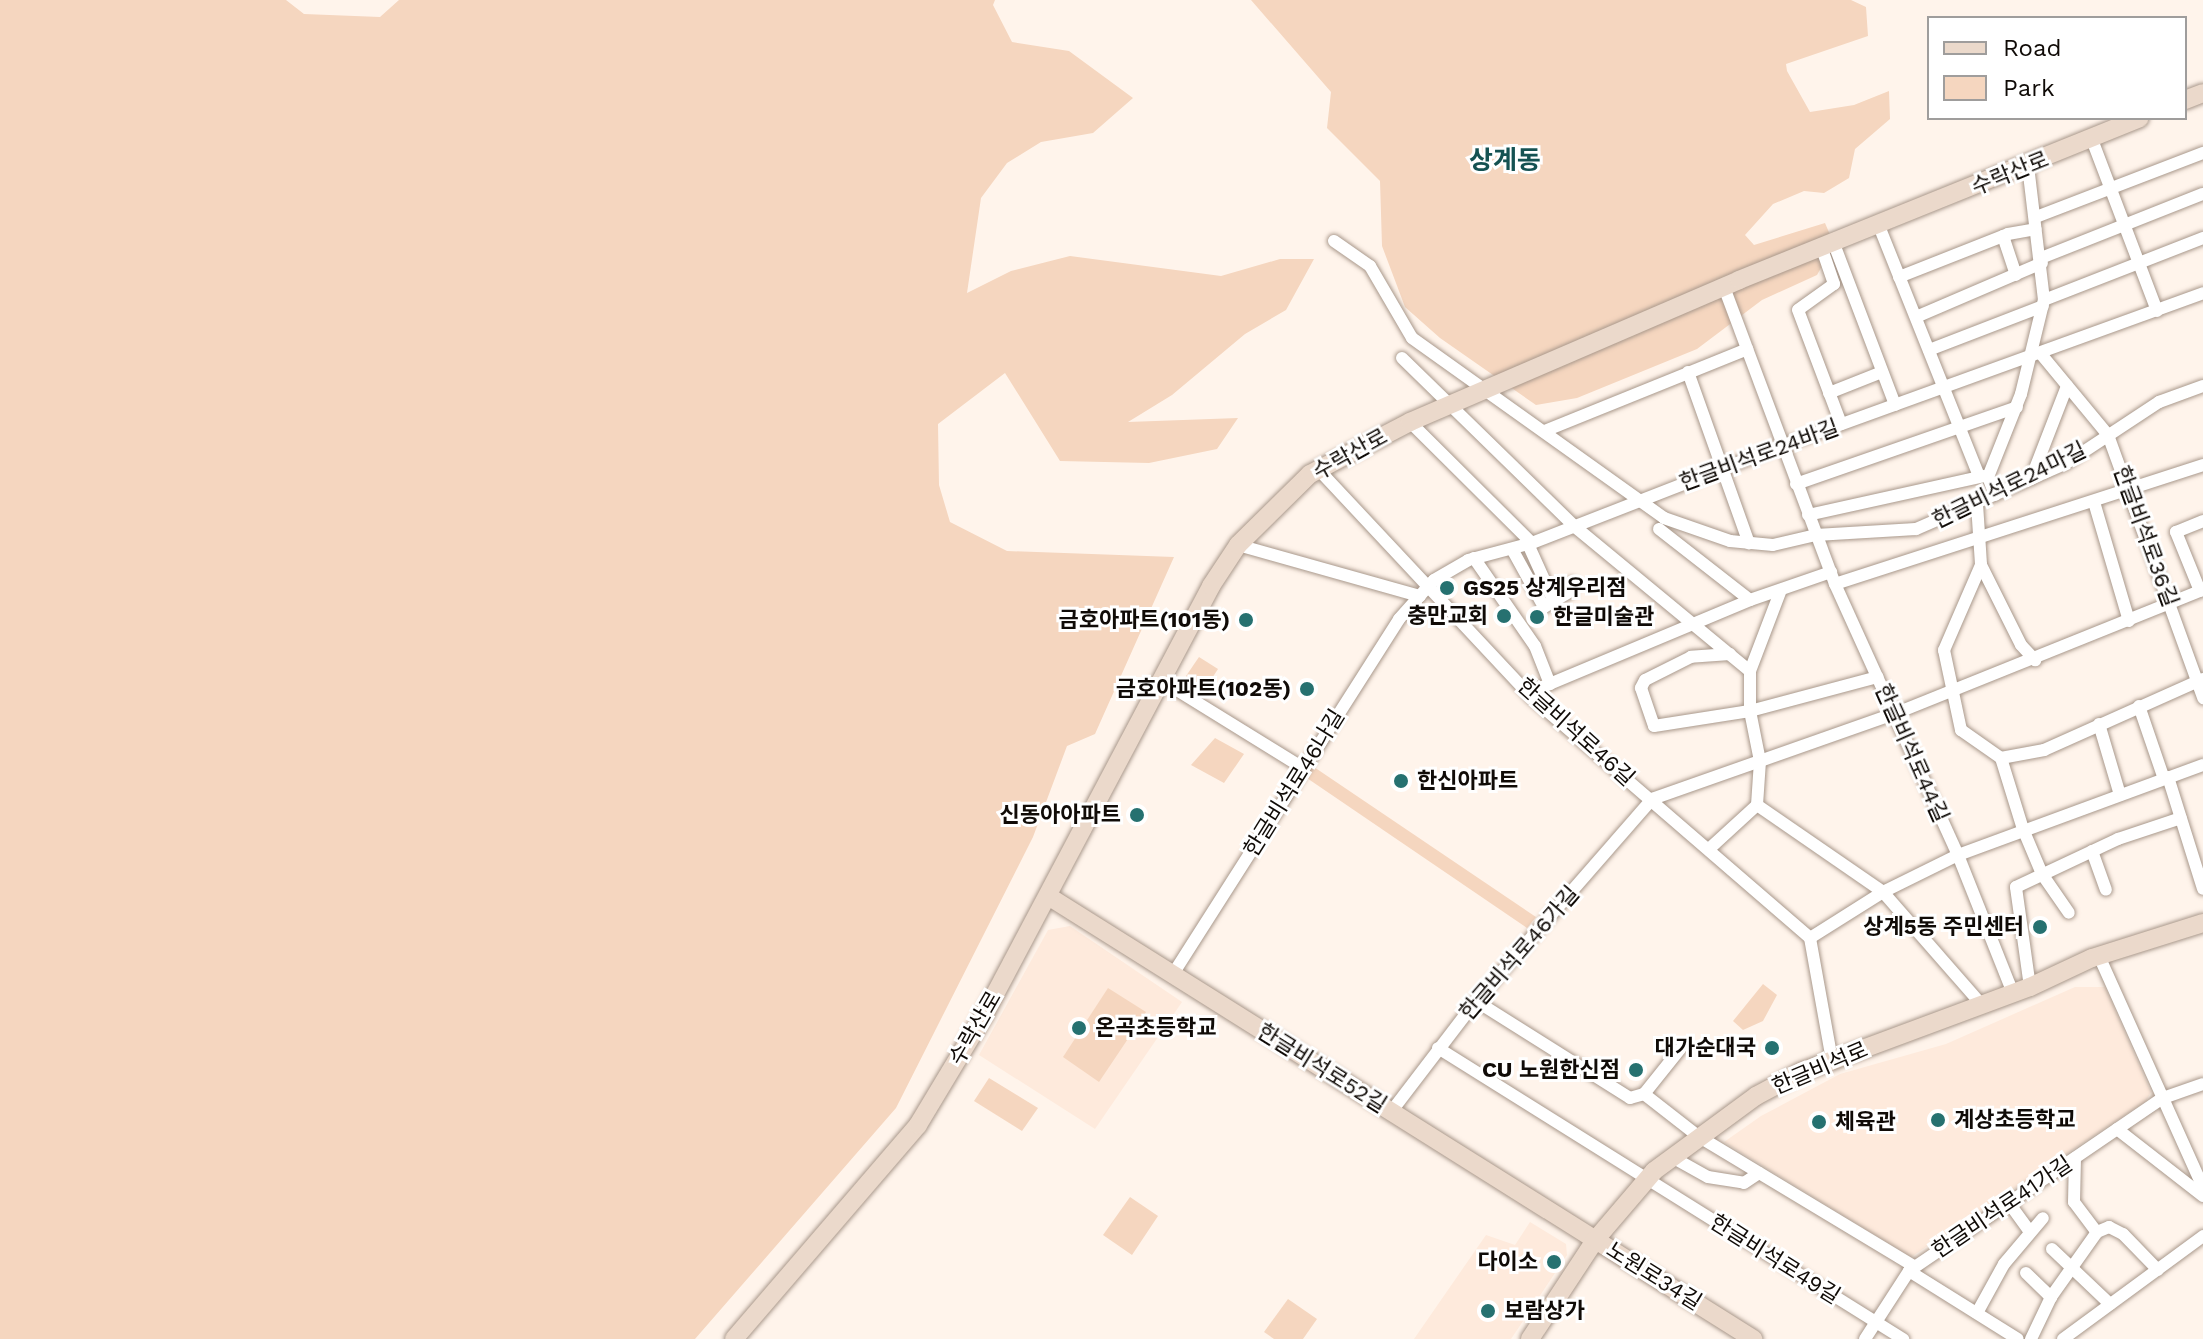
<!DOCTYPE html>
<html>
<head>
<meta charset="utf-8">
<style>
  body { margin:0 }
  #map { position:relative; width:2203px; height:1339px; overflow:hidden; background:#fff4eb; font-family:"Work Sans","Noto Sans KR",sans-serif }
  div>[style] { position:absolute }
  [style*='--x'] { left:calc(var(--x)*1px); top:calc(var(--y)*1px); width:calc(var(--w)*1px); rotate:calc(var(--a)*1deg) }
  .built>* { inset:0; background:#feeadc }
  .green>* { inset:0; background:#f5d6bf }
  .roads { filter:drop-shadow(0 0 2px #a9988b) drop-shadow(0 0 2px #a9988b) }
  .street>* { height:12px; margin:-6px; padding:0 6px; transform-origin:6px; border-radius:6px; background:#fff }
  .secondary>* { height:18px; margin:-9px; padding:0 9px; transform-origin:9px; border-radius:9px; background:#ebd9cb }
  .dots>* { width:22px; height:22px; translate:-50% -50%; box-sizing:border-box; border:4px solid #fff; border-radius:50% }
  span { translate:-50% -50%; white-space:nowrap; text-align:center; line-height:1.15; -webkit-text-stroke:6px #fff; paint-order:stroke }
  .street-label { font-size:22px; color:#100b07 }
  .poi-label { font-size:22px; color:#100b07; font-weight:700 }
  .left { translate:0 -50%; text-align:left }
  .right { translate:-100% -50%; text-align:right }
  .quarter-label { font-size:26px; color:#155252; font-weight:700 }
  .legend { position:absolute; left:1927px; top:16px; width:260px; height:104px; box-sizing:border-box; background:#fff; border:2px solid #9f9d9c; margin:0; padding:10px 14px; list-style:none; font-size:24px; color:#100b07 }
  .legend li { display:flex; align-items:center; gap:16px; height:40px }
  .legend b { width:40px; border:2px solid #9f9d9c }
</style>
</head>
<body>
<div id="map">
  <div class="built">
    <i style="clip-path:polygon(1070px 926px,1182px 1002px,1095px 1129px,979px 1055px,1048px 930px)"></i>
    <i style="clip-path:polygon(2075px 987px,2105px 987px,2151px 1092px,2146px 1101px,1911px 1257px,1724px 1142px,1761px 1116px,1840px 1074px,1946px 1044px)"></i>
    <i style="clip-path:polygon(1530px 1222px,1566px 1244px,1567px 1255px,1511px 1339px,1414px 1339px,1486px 1235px,1515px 1245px)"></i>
  </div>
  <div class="green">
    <i style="clip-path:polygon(0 0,286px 0,304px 14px,380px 17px,399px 0,995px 0,993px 5px,1012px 42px,1069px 51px,1133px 98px,1093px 133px,1041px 142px,1007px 163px,981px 198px,967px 293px,1011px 271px,1070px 256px,1221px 276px,1280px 259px,1314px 259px,1286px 310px,1245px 334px,1172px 395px,1128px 422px,1238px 418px,1217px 449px,1149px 463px,1060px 461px,1005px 373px,938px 424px,939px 485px,950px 522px,1007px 551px,1174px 557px,1095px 734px,1067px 746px,1033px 837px,896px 1108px,695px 1339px,0 1339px)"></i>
    <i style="clip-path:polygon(1251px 0,1851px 0,1866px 7px,1868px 36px,1786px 64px,1787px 71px,1810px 112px,1854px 105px,1889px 91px,1890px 119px,1855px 149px,1849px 178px,1824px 193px,1804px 191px,1773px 204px,1745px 235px,1754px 245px,1825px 223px,1834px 244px,1817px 275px,1762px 300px,1697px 349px,1577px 398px,1536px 405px,1440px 338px,1405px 307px,1382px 246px,1380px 181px,1327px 128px,1331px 92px)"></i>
    <i style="clip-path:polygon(1199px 657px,1218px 669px,1201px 695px,1188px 687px,1186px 676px)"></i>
    <i style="clip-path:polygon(1215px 738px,1244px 754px,1224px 783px,1191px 765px)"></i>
    <i style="clip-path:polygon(1308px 763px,1536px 917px,1527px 928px,1301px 774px)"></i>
    <i style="clip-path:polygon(1763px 984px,1777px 995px,1763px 1021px,1743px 1030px,1733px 1021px)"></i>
    <i style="clip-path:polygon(1108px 988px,1146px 1012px,1099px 1082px,1063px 1057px)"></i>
    <i style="clip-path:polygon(989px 1078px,1038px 1108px,1022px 1131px,974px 1101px)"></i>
    <i style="clip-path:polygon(1130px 1197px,1158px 1216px,1132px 1255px,1103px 1235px)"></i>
    <i style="clip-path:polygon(1288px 1299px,1317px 1319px,1303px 1339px,1274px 1339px,1264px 1332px)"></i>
  </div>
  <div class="roads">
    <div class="street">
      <i style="--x:2091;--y:137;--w:186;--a:69.2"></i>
      <i style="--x:2036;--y:217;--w:179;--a:-21"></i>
      <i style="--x:1879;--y:226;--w:267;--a:68.2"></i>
      <i style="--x:2003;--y:236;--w:41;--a:71.6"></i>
      <i style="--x:1334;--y:241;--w:44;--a:34.8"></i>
      <i style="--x:1370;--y:266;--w:83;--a:59.7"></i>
      <i style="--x:1412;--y:338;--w:310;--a:35.5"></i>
      <i style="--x:1664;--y:518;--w:70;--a:19.2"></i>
      <i style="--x:1730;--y:541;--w:43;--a:5.3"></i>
      <i style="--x:1773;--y:545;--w:44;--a:-13.1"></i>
      <i style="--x:1816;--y:535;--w:100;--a:-3.4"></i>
      <i style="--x:1916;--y:529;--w:163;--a:-23.6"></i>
      <i style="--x:2065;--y:464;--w:113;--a:-33.4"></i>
      <i style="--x:2159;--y:402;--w:47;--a:-20"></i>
      <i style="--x:1834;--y:244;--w:172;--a:69.2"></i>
      <i style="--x:1822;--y:249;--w:37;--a:71"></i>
      <i style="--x:1834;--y:284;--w:44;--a:144.2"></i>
      <i style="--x:1798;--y:310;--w:122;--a:69.3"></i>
      <i style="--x:2041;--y:258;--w:174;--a:-21.6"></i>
      <i style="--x:1899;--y:277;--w:117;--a:-21.5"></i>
      <i style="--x:2008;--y:234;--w:28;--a:-10"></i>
      <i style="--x:1724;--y:287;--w:317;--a:69.5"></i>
      <i style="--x:1835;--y:584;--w:298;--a:65.6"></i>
      <i style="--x:1958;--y:855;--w:149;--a:68.3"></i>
      <i style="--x:2044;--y:300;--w:171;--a:-21.3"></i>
      <i style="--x:1916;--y:317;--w:137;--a:-23.2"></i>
      <i style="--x:1929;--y:350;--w:122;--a:-21.1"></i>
      <i style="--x:2041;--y:354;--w:105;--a:50.4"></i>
      <i style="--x:2108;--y:435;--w:280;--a:70.1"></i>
      <i style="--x:1402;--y:358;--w:240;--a:44.3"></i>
      <i style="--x:1574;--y:526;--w:228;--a:39.5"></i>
      <i style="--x:1750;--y:671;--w:40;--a:90"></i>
      <i style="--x:1750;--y:711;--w:51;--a:78.7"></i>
      <i style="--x:1760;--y:761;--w:44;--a:93.9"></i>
      <i style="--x:1757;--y:805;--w:153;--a:34.6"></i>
      <i style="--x:1883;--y:892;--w:150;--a:48.8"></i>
      <i style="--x:1688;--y:372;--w:182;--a:70.4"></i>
      <i style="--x:1829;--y:393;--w:57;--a:-21.6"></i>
      <i style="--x:1410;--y:422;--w:172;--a:44.8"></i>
      <i style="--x:1547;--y:430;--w:216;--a:-22"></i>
      <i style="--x:1318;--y:469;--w:312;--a:46.9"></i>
      <i style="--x:1531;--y:697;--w:369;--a:40.8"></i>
      <i style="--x:1810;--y:938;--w:124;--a:79.8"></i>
      <i style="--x:2031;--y:479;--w:100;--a:-68.8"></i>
      <i style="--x:1796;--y:484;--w:234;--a:-19.2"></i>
      <i style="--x:1995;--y:495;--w:19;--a:-111"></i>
      <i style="--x:1988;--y:477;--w:89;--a:-68.3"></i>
      <i style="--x:2021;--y:394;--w:97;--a:-76.3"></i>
      <i style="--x:2044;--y:300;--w:135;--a:-96.8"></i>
      <i style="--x:2094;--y:502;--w:124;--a:73.6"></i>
      <i style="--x:1977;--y:504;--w:61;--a:86.2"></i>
      <i style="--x:1981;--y:565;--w:93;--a:113.5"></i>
      <i style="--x:1944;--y:650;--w:82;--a:78"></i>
      <i style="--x:1961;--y:730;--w:49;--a:35"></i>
      <i style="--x:2001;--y:758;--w:44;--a:-10.5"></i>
      <i style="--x:2044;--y:750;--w:174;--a:-24.1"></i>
      <i style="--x:1808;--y:515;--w:180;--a:-12.5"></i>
      <i style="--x:1659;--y:529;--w:115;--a:38"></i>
      <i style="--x:1528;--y:544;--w:56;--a:65.7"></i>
      <i style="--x:1551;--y:595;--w:13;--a:-23"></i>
      <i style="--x:1238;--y:545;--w:189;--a:15.7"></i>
      <i style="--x:1512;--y:549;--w:66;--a:61.1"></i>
      <i style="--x:1544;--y:607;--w:31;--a:-31"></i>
      <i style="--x:1571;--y:591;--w:8;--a:-83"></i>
      <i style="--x:1474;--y:558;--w:107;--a:55.3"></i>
      <i style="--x:1535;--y:646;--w:41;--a:68.5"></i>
      <i style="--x:1981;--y:565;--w:89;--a:63.4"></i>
      <i style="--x:2021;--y:645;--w:21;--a:47"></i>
      <i style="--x:1835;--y:584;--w:387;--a:-17.9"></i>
      <i style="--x:2200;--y:591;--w:64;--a:-112.1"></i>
      <i style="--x:2176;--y:532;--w:29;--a:-22"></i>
      <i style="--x:1730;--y:654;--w:39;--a:176"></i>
      <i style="--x:1691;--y:657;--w:51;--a:153.4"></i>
      <i style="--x:1645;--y:680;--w:9;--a:117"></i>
      <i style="--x:1641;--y:688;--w:40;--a:71.1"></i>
      <i style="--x:1654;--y:726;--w:97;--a:-8.9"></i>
      <i style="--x:1750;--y:711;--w:132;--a:-14.9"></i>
      <i style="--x:1750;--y:671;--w:87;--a:-69.1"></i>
      <i style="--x:1159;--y:679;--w:169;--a:31.7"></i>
      <i style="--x:1528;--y:693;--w:241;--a:-22.7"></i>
      <i style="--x:1750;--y:600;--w:86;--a:-19.1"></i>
      <i style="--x:2139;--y:706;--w:77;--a:71.1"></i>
      <i style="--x:2099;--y:724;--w:74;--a:73.5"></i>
      <i style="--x:2001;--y:758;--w:74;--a:72.8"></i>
      <i style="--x:2023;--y:829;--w:49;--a:67.1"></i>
      <i style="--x:2042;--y:874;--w:47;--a:55.3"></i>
      <i style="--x:2168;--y:777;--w:117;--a:72.6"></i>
      <i style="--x:1709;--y:849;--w:65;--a:-42.5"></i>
      <i style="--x:2092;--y:851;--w:41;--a:70.3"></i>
      <i style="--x:1810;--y:938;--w:86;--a:-32.2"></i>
      <i style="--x:1883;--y:892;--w:84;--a:-26.3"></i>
      <i style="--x:1958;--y:855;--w:261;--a:-20.2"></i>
      <i style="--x:2099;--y:956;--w:253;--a:65.8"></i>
      <i style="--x:1173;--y:974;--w:421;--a:-57.5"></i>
      <i style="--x:1399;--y:619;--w:52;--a:-48.1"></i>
      <i style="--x:1434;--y:580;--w:39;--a:-30"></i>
      <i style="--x:1468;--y:560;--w:66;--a:-14.9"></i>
      <i style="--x:1532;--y:543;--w:267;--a:-21.3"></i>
      <i style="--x:1781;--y:446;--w:449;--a:-19.9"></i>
      <i style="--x:2030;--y:987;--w:101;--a:-98"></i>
      <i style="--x:2016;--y:887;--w:113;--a:-25.2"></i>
      <i style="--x:2118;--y:839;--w:66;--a:-18.4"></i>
      <i style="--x:1476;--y:1001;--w:182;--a:32.2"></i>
      <i style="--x:1630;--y:1098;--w:15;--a:-16"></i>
      <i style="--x:1644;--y:1094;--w:68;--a:37.9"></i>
      <i style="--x:1698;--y:1136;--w:253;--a:31.1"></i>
      <i style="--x:1438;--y:1048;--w:549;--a:32.04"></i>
      <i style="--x:1644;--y:1094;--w:58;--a:-51.3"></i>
      <i style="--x:1391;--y:1112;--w:140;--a:-52.6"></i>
      <i style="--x:1476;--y:1001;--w:268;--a:-48.9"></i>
      <i style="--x:1652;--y:799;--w:256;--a:-19.4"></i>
      <i style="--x:1894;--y:714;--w:333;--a:-21.9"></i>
      <i style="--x:2117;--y:1129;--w:109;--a:37.9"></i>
      <i style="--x:1672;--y:1157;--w:41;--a:29.1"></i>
      <i style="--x:1708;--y:1177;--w:36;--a:9"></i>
      <i style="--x:1744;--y:1183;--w:18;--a:-34"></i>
      <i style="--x:2075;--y:1158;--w:44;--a:91.3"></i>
      <i style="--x:2074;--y:1202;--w:38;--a:53"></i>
      <i style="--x:2009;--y:1203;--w:36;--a:54"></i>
      <i style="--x:2052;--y:1249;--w:80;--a:43.5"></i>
      <i style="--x:1909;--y:1271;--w:128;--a:32"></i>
      <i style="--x:2026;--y:1273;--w:35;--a:44"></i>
      <i style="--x:1977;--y:1313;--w:56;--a:-61.1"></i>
      <i style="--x:2004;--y:1264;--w:60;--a:-49.7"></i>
      <i style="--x:1865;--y:1339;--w:81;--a:-57.1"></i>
      <i style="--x:1909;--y:1271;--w:307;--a:-34.3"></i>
      <i style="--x:2163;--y:1098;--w:42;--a:-19.3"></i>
      <i style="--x:2031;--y:1339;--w:47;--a:-64.5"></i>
      <i style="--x:2051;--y:1297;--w:80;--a:-54.7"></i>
      <i style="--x:2097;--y:1232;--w:13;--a:-23"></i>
      <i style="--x:2109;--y:1227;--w:16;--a:27"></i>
      <i style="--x:2123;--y:1234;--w:50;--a:45.8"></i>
      <i style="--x:2063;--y:1339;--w:174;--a:-36.3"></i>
    </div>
    <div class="secondary">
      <i style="--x:2185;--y:100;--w:19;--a:-21"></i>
      <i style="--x:1048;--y:896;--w:833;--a:32.14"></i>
      <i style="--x:734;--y:1339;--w:282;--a:-49.3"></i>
      <i style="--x:918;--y:1125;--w:128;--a:-59"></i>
      <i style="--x:984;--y:1015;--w:485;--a:-62.1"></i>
      <i style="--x:1211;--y:586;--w:49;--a:-56.6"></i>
      <i style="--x:1238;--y:545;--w:101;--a:-44.6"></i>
      <i style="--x:1310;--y:474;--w:113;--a:-27.5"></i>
      <i style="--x:1410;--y:422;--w:358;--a:-23.3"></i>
      <i style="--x:1739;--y:280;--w:432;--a:-22"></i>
      <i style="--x:1530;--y:1339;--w:120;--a:-56.6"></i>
      <i style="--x:1596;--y:1239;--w:89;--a:-49.5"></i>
      <i style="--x:1654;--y:1171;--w:127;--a:-36.3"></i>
      <i style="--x:1756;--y:1096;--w:51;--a:-28.1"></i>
      <i style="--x:1801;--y:1072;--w:244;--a:-20.4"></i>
      <i style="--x:2030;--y:987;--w:68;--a:-25.1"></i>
      <i style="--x:2092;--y:958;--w:116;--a:-17.5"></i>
    </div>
  </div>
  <div class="dots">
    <i style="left:1447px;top:588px;background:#267170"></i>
    <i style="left:1504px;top:616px;background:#267170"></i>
    <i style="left:1537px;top:617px;background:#267170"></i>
    <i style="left:1246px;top:620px;background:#267170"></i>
    <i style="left:1307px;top:689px;background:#267170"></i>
    <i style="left:1401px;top:781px;background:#267170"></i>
    <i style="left:1137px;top:815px;background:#267170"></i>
    <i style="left:2040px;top:927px;background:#267170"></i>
    <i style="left:1079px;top:1028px;background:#267170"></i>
    <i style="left:1772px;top:1048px;background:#267170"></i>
    <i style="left:1636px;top:1070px;background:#267170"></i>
    <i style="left:1938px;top:1120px;background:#267170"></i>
    <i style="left:1819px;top:1122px;background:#267170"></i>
    <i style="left:1554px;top:1262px;background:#267170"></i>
    <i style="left:1488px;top:1311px;background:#267170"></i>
  </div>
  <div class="street-label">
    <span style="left:2010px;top:173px;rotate:-22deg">수락산로</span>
    <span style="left:1350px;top:454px;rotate:-29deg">수락산로</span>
    <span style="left:1759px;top:455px;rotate:-20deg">한글비석로24바길</span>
    <span style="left:2009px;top:485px;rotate:-26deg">한글비석로24마길</span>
    <span style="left:2146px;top:536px;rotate:70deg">한글비석로36길</span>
    <span style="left:1576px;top:732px;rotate:42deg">한글비석로46길</span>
    <span style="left:1912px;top:753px;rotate:66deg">한글비석로44길</span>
    <span style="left:1294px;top:783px;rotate:-58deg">한글비석로46나길</span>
    <span style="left:1519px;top:953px;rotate:-49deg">한글비석로46가길</span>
    <span style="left:975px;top:1028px;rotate:-60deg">수락산로</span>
    <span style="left:1322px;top:1068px;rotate:32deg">한글비석로52길</span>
    <span style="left:1820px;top:1068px;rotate:-23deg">한글비석로</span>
    <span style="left:2002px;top:1207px;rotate:-34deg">한글비석로41가길</span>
    <span style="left:1775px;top:1259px;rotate:32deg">한글비석로49길</span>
    <span style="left:1654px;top:1276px;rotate:32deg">노원로34길</span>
  </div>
  <div class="poi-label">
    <span class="left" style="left:1463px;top:588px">GS25 상계우리점</span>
    <span class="right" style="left:1488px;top:616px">충만교회</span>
    <span class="left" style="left:1553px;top:617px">한글미술관</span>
    <span class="right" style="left:1230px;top:620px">금호아파트(101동)</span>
    <span class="right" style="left:1291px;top:689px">금호아파트(102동)</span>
    <span class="left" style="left:1417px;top:781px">한신아파트</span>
    <span class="right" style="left:1121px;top:815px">신동아아파트</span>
    <span class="right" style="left:2024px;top:927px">상계5동 주민센터</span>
    <span class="left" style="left:1095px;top:1028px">온곡초등학교</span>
    <span class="right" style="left:1756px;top:1048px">대가순대국</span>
    <span class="right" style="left:1620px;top:1070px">CU 노원한신점</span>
    <span class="left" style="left:1954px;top:1120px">계상초등학교</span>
    <span class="left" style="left:1835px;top:1122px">체육관</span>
    <span class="right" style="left:1538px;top:1262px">다이소</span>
    <span class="left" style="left:1504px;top:1311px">보람상가</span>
  </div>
  <div class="quarter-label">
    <span style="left:1505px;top:161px">상계동</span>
  </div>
  <ul class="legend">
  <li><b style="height:10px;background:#ebd9cb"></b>Road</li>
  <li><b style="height:22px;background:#f5d6bf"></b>Park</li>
  </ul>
</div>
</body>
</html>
